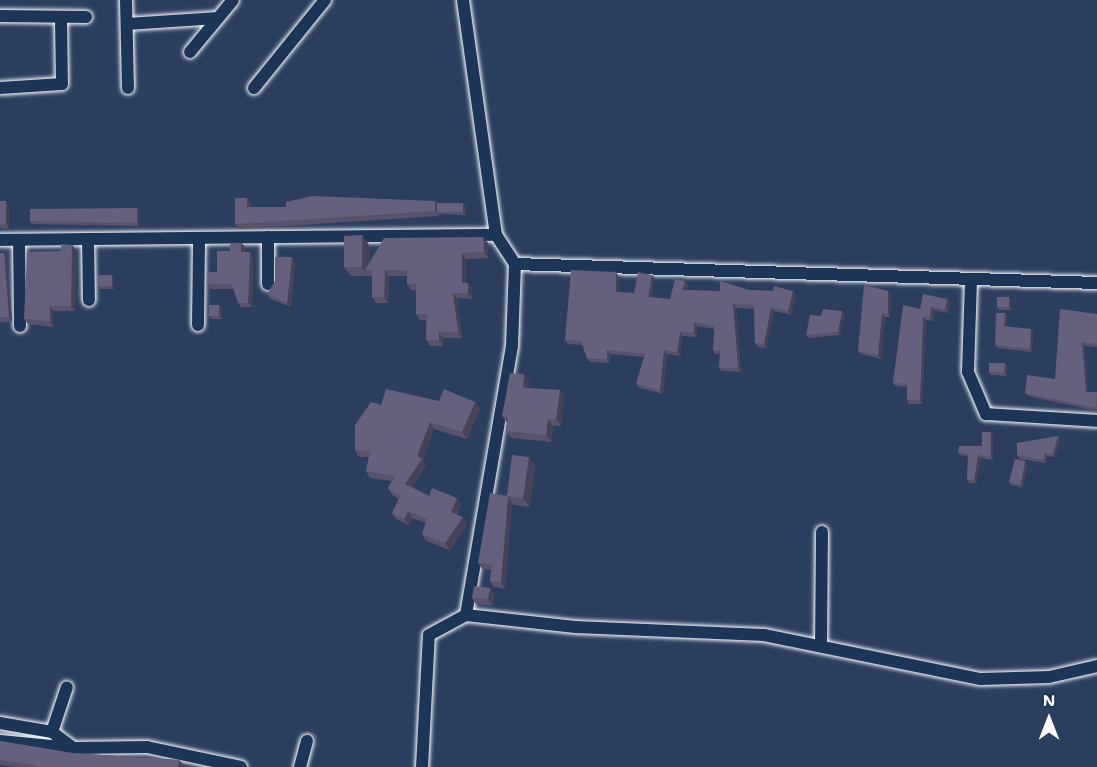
<!DOCTYPE html>
<html>
<head>
<meta charset="utf-8">
<style>
  body { margin:0 }
  #map { position:relative; width:1097px; height:767px; overflow:hidden; background:#2b3e5e; font-family:"Shantell Sans",sans-serif }
  div>[style] { position:absolute }
  [style*='--x'] { left:calc(var(--x)*1px); top:calc(var(--y)*1px); width:calc(var(--w)*1px); rotate:calc(var(--a)*1deg) }
  .roads { filter:drop-shadow(0 0 2px #fff) drop-shadow(0 0 2px #fff) }
  .minor>* { height:12px; margin:-6px; padding:0 6px; transform-origin:6px; border-radius:6px; background:#1d3557 }
  .wall>* { inset:0; background:#57536b }
  .shaded-wall>* { inset:0; background:#474357 }
  .building>* { inset:0; background:#65607c }
  span { translate:-50% -50%; white-space:nowrap; text-align:center; line-height:1.15; -webkit-text-stroke:4.5px #1d3557; paint-order:stroke }
  .north { position:absolute; left:1019px; top:689px; width:60px; height:60px; -webkit-text-stroke:4px #1d3557; paint-order:stroke; rotate:0deg; font-size:16px; font-weight:700; line-height:24px; text-align:center; color:#fff }
  .north::after { content:''; display:block; margin:auto; width:21px; height:27px; background:#fff; clip-path:polygon(50% 0,100% 100%,50% 72%,0 100%) }
</style>
</head>
<body>
<div id="map">
  <div class="roads">
    <div class="minor">
      <i style="--x:126;--y:0;--w:88;--a:88.7"></i>
      <i style="--x:0;--y:16;--w:86;--a:0.7"></i>
      <i style="--x:127;--y:24;--w:91;--a:-3.8"></i>
      <i style="--x:190;--y:52;--w:67;--a:-50.4"></i>
      <i style="--x:0;--y:88;--w:62;--a:-3.7"></i>
      <i style="--x:62;--y:84;--w:66;--a:-90.9"></i>
      <i style="--x:254;--y:88;--w:113;--a:-51.1"></i>
      <i style="--x:268;--y:237;--w:47;--a:90"></i>
      <i style="--x:88;--y:239;--w:61;--a:89.1"></i>
      <i style="--x:0;--y:240;--w:496;--a:-0.6"></i>
      <i style="--x:19;--y:240;--w:86;--a:89.3"></i>
      <i style="--x:515;--y:264;--w:582;--a:1.87"></i>
      <i style="--x:971;--y:281;--w:91;--a:91.9"></i>
      <i style="--x:968;--y:372;--w:46;--a:66.8"></i>
      <i style="--x:986;--y:414;--w:111;--a:3.6"></i>
      <i style="--x:198;--y:325;--w:87;--a:-89.3"></i>
      <i style="--x:466;--y:615;--w:110;--a:6.3"></i>
      <i style="--x:575;--y:627;--w:189;--a:2.4"></i>
      <i style="--x:764;--y:635;--w:221;--a:11.5"></i>
      <i style="--x:981;--y:679;--w:68;--a:-1.7"></i>
      <i style="--x:1049;--y:677;--w:49;--a:-12.9"></i>
      <i style="--x:821;--y:646;--w:114;--a:-89.5"></i>
      <i style="--x:0;--y:723;--w:53;--a:9.8"></i>
      <i style="--x:52;--y:732;--w:26;--a:37"></i>
      <i style="--x:73;--y:748;--w:74;--a:-0.8"></i>
      <i style="--x:147;--y:747;--w:96;--a:12"></i>
      <i style="--x:52;--y:732;--w:47;--a:-71.6"></i>
      <i style="--x:0;--y:741;--w:73;--a:5.5"></i>
      <i style="--x:300;--y:767;--w:27;--a:-75"></i>
      <i style="--x:422;--y:767;--w:132;--a:-87"></i>
      <i style="--x:429;--y:635;--w:42;--a:-28.4"></i>
      <i style="--x:466;--y:615;--w:273;--a:-80.3"></i>
      <i style="--x:512;--y:346;--w:82;--a:-87.9"></i>
      <i style="--x:515;--y:264;--w:35;--a:-123"></i>
      <i style="--x:496;--y:235;--w:237;--a:-98"></i>
    </div>
  </div>
  <div class="wall">
    <i style="clip-path:polygon(0 201px,9px 206px,9px 229px,0 228px)"></i>
    <i style="clip-path:polygon(435px 201px,437px 204px,466px 206px,466px 215px,439px 214px,439px 216px,239px 229px,235px 224px,251px 204px,251px 207px,286px 207px)"></i>
    <i style="clip-path:polygon(137px 208px,139px 211px,139px 226px,32px 224px,30px 221px)"></i>
    <i style="clip-path:polygon(362px 235px,369px 245px,369px 264px,488px 243px,488px 258px,466px 259px,466px 283px,472px 289px,472px 299px,457px 298px,462px 338px,443px 338px,443px 346px,430px 346px,426px 340px,426px 320px,420px 320px,416px 314px,416px 290px,411px 290px,407px 284px,407px 276px,389px 276px,388px 303px,376px 303px,372px 297px,372px 276px,351px 276px,344px 267px)"></i>
    <i style="clip-path:polygon(241px 243px,245px 247px,245px 252px,250px 252px,253px 256px,252px 307px,241px 307px,238px 303px,234px 289px,211px 289px,208px 284px,230px 251px)"></i>
    <i style="clip-path:polygon(72px 245px,76px 250px,75px 311px,53px 311px,53px 327px,28px 324px,24px 319px,61px 251px)"></i>
    <i style="clip-path:polygon(0 253px,4px 253px,7px 258px,12px 322px,0 322px)"></i>
    <i style="clip-path:polygon(292px 257px,295px 262px,291px 307px,270px 299px,267px 294px)"></i>
    <i style="clip-path:polygon(112px 275px,114px 278px,114px 289px,100px 289px,98px 286px)"></i>
    <i style="clip-path:polygon(652px 275px,654px 278px,651px 297px,670px 299px,685px 281px,688px 285px,686px 290px,720px 291px,749px 290px,773px 291px,793px 291px,796px 295px,791px 315px,774px 311px,766px 348px,758px 347px,755px 343px,754px 309px,736px 308px,741px 372px,722px 371px,719px 368px,720px 354px,715px 354px,713px 350px,714px 329px,697px 326px,697px 337px,682px 336px,680px 356px,667px 354px,663px 394px,639px 388px,636px 384px,644px 357px,610px 354px,610px 363px,590px 362px,587px 358px,582px 345px,568px 344px,565px 340px,618px 276px,619px 292px,634px 293px)"></i>
    <i style="clip-path:polygon(888px 291px,891px 294px,890px 317px,885px 317px,881px 359px,861px 354px,858px 351px)"></i>
    <i style="clip-path:polygon(1009px 297px,1011px 300px,1011px 310px,999px 310px,997px 307px)"></i>
    <i style="clip-path:polygon(947px 299px,950px 302px,948px 313px,934px 310px,933px 321px,926px 320px,922px 404px,909px 404px,907px 400px,907px 387px,895px 386px,893px 383px,920px 309px)"></i>
    <i style="clip-path:polygon(222px 308px,222px 319px,212px 319px,209px 316px)"></i>
    <i style="clip-path:polygon(1005px 313px,1007px 317px,1006px 326px,1033px 332px,1032px 352px,998px 348px,995px 345px)"></i>
    <i style="clip-path:polygon(844px 314px,840px 335px,809px 338px,806px 335px,821px 316px)"></i>
    <i style="clip-path:polygon(1097px 314px,1097px 347px,1084px 346px,1088px 392px,1097px 393px,1097px 411px,1028px 396px,1025px 393px,1055px 379px)"></i>
    <i style="clip-path:polygon(1005px 363px,1007px 366px,1007px 376px,991px 375px,989px 372px)"></i>
    <i style="clip-path:polygon(524px 374px,529px 381px,528px 388px,560px 390px,564px 397px,561px 426px,553px 426px,551px 442px,511px 438px,506px 431px,507px 423px,502px 416px)"></i>
    <i style="clip-path:polygon(439px 401px,475px 402px,480px 409px,467px 439px,434px 429px,423px 460px,426px 465px,412px 487px,429px 496px,457px 498px,461px 505px,457px 515px,467px 524px,450px 550px,426px 541px,422px 534px,426px 523px,412px 518px,409px 525px,396px 519px,392px 513px,399px 499px,392px 495px,388px 488px,392px 481px,370px 478px,366px 471px,369px 457px,359px 457px,355px 450px,381px 405px)"></i>
    <i style="clip-path:polygon(993px 435px,993px 460px,980px 458px,976px 483px,969px 483px,967px 480px,968px 456px,960px 455px,958px 452px,982px 446px)"></i>
    <i style="clip-path:polygon(1058px 436px,1060px 439px,1055px 457px,1047px 456px,1046px 463px,1020px 459px,1017px 455px)"></i>
    <i style="clip-path:polygon(529px 457px,535px 466px,530px 507px,514px 505px,512px 503px,505px 589px,494px 587px,490px 581px,491px 570px,482px 569px,478px 563px,507px 495px)"></i>
    <i style="clip-path:polygon(1025px 461px,1027px 464px,1023px 488px,1011px 485px,1009px 482px)"></i>
    <i style="clip-path:polygon(490px 588px,494px 594px,493px 606px,476px 604px,472px 598px)"></i>
    <i style="clip-path:polygon(0 741px,72px 753px,179px 760px,183px 765px,182px 767px,16px 767px,0 765px)"></i>
  </div>
  <div class="shaded-wall">
    <i style="clip-path:polygon(247px 198px,251px 204px,251px 212px,247px 207px)"></i>
    <i style="clip-path:polygon(6px 201px,9px 206px,9px 229px,6px 224px)"></i>
    <i style="clip-path:polygon(435px 201px,439px 207px,437px 212px,439px 216px,435px 211px)"></i>
    <i style="clip-path:polygon(463px 203px,466px 206px,466px 215px,463px 212px)"></i>
    <i style="clip-path:polygon(137px 208px,139px 211px,139px 226px,137px 223px)"></i>
    <i style="clip-path:polygon(362px 235px,369px 245px,369px 270px,365px 270px,368px 276px,362px 267px)"></i>
    <i style="clip-path:polygon(483px 237px,488px 243px,488px 258px,484px 252px)"></i>
    <i style="clip-path:polygon(241px 243px,245px 247px,245px 256px,241px 252px)"></i>
    <i style="clip-path:polygon(72px 245px,76px 250px,75px 311px,71px 306px)"></i>
    <i style="clip-path:polygon(250px 252px,253px 256px,252px 307px,248px 303px)"></i>
    <i style="clip-path:polygon(4px 253px,7px 258px,12px 322px,9px 317px)"></i>
    <i style="clip-path:polygon(462px 253px,466px 259px,466px 289px,462px 283px)"></i>
    <i style="clip-path:polygon(292px 257px,295px 262px,291px 307px,287px 303px)"></i>
    <i style="clip-path:polygon(385px 270px,389px 276px,388px 303px,384px 297px)"></i>
    <i style="clip-path:polygon(616px 272px,618px 276px,619px 296px,616px 292px)"></i>
    <i style="clip-path:polygon(112px 275px,114px 278px,114px 289px,112px 286px)"></i>
    <i style="clip-path:polygon(652px 275px,654px 278px,651px 301px,648px 297px)"></i>
    <i style="clip-path:polygon(685px 281px,688px 285px,685px 294px,682px 290px)"></i>
    <i style="clip-path:polygon(468px 283px,472px 289px,472px 299px,468px 293px)"></i>
    <i style="clip-path:polygon(793px 291px,796px 295px,791px 315px,788px 311px)"></i>
    <i style="clip-path:polygon(888px 291px,891px 294px,890px 317px,888px 313px)"></i>
    <i style="clip-path:polygon(453px 293px,457px 298px,462px 338px,458px 332px)"></i>
    <i style="clip-path:polygon(1009px 297px,1011px 300px,1011px 310px,1009px 307px)"></i>
    <i style="clip-path:polygon(947px 299px,950px 302px,948px 313px,945px 309px)"></i>
    <i style="clip-path:polygon(733px 304px,736px 308px,741px 372px,738px 368px)"></i>
    <i style="clip-path:polygon(219px 305px,222px 308px,222px 319px,219px 316px)"></i>
    <i style="clip-path:polygon(50px 306px,53px 311px,53px 327px,50px 321px)"></i>
    <i style="clip-path:polygon(771px 307px,774px 311px,766px 348px,764px 344px)"></i>
    <i style="clip-path:polygon(931px 307px,934px 310px,933px 321px,930px 317px)"></i>
    <i style="clip-path:polygon(842px 311px,844px 314px,840px 335px,838px 332px)"></i>
    <i style="clip-path:polygon(882px 313px,885px 317px,881px 359px,878px 355px)"></i>
    <i style="clip-path:polygon(1005px 313px,1007px 317px,1006px 329px,1004px 326px)"></i>
    <i style="clip-path:polygon(923px 317px,926px 320px,922px 404px,920px 400px)"></i>
    <i style="clip-path:polygon(694px 322px,697px 326px,697px 337px,694px 333px)"></i>
    <i style="clip-path:polygon(1031px 329px,1033px 332px,1032px 352px,1030px 349px)"></i>
    <i style="clip-path:polygon(439px 332px,443px 338px,443px 346px,439px 340px)"></i>
    <i style="clip-path:polygon(680px 332px,682px 336px,680px 356px,677px 352px)"></i>
    <i style="clip-path:polygon(1082px 342px,1084px 346px,1089px 395px,1086px 392px)"></i>
    <i style="clip-path:polygon(607px 350px,610px 354px,610px 363px,607px 359px)"></i>
    <i style="clip-path:polygon(664px 350px,667px 354px,663px 394px,660px 390px)"></i>
    <i style="clip-path:polygon(1005px 363px,1007px 366px,1007px 376px,1004px 373px)"></i>
    <i style="clip-path:polygon(524px 374px,529px 381px,528px 395px,523px 388px)"></i>
    <i style="clip-path:polygon(560px 390px,564px 397px,561px 426px,556px 419px)"></i>
    <i style="clip-path:polygon(475px 402px,480px 409px,467px 439px,462px 432px)"></i>
    <i style="clip-path:polygon(548px 419px,553px 426px,551px 442px,546px 435px)"></i>
    <i style="clip-path:polygon(430px 422px,434px 429px,423px 460px,426px 465px,410px 490px,405px 484px,417px 456px)"></i>
    <i style="clip-path:polygon(991px 432px,993px 435px,993px 460px,991px 457px)"></i>
    <i style="clip-path:polygon(1058px 436px,1060px 439px,1055px 457px,1053px 454px)"></i>
    <i style="clip-path:polygon(1045px 453px,1047px 456px,1046px 463px,1044px 460px)"></i>
    <i style="clip-path:polygon(978px 455px,980px 458px,976px 483px,974px 480px)"></i>
    <i style="clip-path:polygon(529px 457px,535px 466px,530px 507px,523px 498px)"></i>
    <i style="clip-path:polygon(1025px 461px,1027px 464px,1023px 488px,1021px 485px)"></i>
    <i style="clip-path:polygon(508px 497px,512px 503px,505px 589px,501px 582px)"></i>
    <i style="clip-path:polygon(457px 498px,461px 505px,455px 519px,451px 512px)"></i>
    <i style="clip-path:polygon(408px 511px,412px 518px,409px 525px,404px 519px)"></i>
    <i style="clip-path:polygon(463px 517px,467px 524px,450px 550px,445px 543px)"></i>
    <i style="clip-path:polygon(490px 588px,494px 594px,493px 606px,488px 599px)"></i>
    <i style="clip-path:polygon(179px 760px,183px 765px,182px 767px,178px 767px)"></i>
  </div>
  <div class="building">
    <i style="clip-path:polygon(312px 196px,435px 201px,435px 211px,235px 224px,235px 198px,247px 198px,247px 207px,286px 207px,286px 202px)"></i>
    <i style="clip-path:polygon(0 201px,6px 201px,6px 224px,0 224px)"></i>
    <i style="clip-path:polygon(437px 203px,463px 203px,463px 212px,437px 212px)"></i>
    <i style="clip-path:polygon(137px 208px,137px 223px,30px 221px,30px 209px)"></i>
    <i style="clip-path:polygon(362px 235px,362px 267px,344px 267px,344px 236px)"></i>
    <i style="clip-path:polygon(483px 237px,484px 252px,462px 253px,462px 283px,468px 283px,468px 293px,453px 293px,458px 332px,439px 332px,439px 340px,426px 340px,427px 314px,416px 314px,416px 284px,407px 284px,407px 270px,385px 270px,384px 297px,372px 297px,372px 270px,365px 270px,384px 238px)"></i>
    <i style="clip-path:polygon(230px 243px,241px 243px,241px 252px,250px 252px,248px 303px,238px 303px,232px 284px,208px 284px,208px 272px,217px 272px,217px 251px,230px 251px)"></i>
    <i style="clip-path:polygon(61px 244px,72px 245px,71px 306px,50px 306px,50px 321px,24px 319px,27px 252px,61px 251px)"></i>
    <i style="clip-path:polygon(0 253px,4px 253px,9px 317px,0 317px)"></i>
    <i style="clip-path:polygon(275px 257px,292px 257px,287px 303px,267px 294px,275px 281px)"></i>
    <i style="clip-path:polygon(571px 270px,616px 272px,616px 292px,634px 293px,638px 272px,652px 275px,648px 297px,670px 299px,675px 279px,685px 281px,682px 290px,720px 291px,720px 281px,749px 290px,773px 291px,774px 286px,793px 291px,788px 311px,771px 307px,764px 344px,755px 343px,754px 305px,733px 304px,738px 368px,719px 368px,720px 351px,713px 350px,715px 326px,694px 322px,694px 333px,680px 332px,677px 352px,664px 350px,660px 390px,636px 384px,645px 354px,607px 350px,607px 359px,587px 358px,581px 341px,565px 340px)"></i>
    <i style="clip-path:polygon(98px 275px,112px 275px,112px 286px,98px 286px)"></i>
    <i style="clip-path:polygon(864px 285px,888px 291px,888px 313px,882px 313px,878px 355px,858px 351px)"></i>
    <i style="clip-path:polygon(923px 294px,947px 299px,945px 309px,931px 307px,930px 317px,923px 317px,920px 400px,907px 400px,907px 384px,893px 383px,903px 305px,920px 309px)"></i>
    <i style="clip-path:polygon(997px 297px,1009px 297px,1009px 307px,997px 307px)"></i>
    <i style="clip-path:polygon(209px 305px,219px 305px,219px 316px,209px 316px)"></i>
    <i style="clip-path:polygon(823px 309px,842px 311px,838px 332px,806px 335px,810px 315px,821px 316px)"></i>
    <i style="clip-path:polygon(1060px 309px,1097px 314px,1097px 344px,1082px 342px,1086px 392px,1097px 392px,1096px 408px,1025px 393px,1027px 375px,1055px 379px)"></i>
    <i style="clip-path:polygon(996px 313px,1005px 313px,1004px 326px,1031px 329px,1030px 349px,995px 345px)"></i>
    <i style="clip-path:polygon(989px 363px,1005px 363px,1004px 373px,989px 372px)"></i>
    <i style="clip-path:polygon(510px 373px,524px 374px,523px 388px,560px 390px,556px 419px,548px 419px,546px 435px,506px 431px,508px 417px,502px 416px)"></i>
    <i style="clip-path:polygon(386px 389px,439px 401px,444px 389px,475px 402px,462px 432px,430px 422px,417px 456px,422px 459px,405px 484px,429px 496px,432px 488px,457px 498px,451px 512px,463px 517px,445px 543px,422px 534px,427px 519px,408px 511px,404px 519px,392px 513px,400px 496px,388px 488px,395px 476px,366px 471px,370px 451px,355px 450px,355px 425px,371px 402px,381px 405px)"></i>
    <i style="clip-path:polygon(982px 432px,991px 432px,991px 457px,978px 455px,974px 480px,967px 480px,968px 454px,958px 452px,959px 446px,982px 446px)"></i>
    <i style="clip-path:polygon(1058px 436px,1053px 454px,1045px 453px,1044px 460px,1017px 455px,1017px 443px)"></i>
    <i style="clip-path:polygon(512px 455px,529px 457px,523px 498px,507px 496px)"></i>
    <i style="clip-path:polygon(1015px 459px,1025px 461px,1021px 485px,1009px 482px)"></i>
    <i style="clip-path:polygon(490px 493px,508px 496px,501px 582px,490px 581px,492px 564px,478px 563px)"></i>
    <i style="clip-path:polygon(474px 586px,490px 588px,488px 599px,472px 598px)"></i>
    <i style="clip-path:polygon(0 741px,72px 753px,179px 760px,178px 767px,37px 767px,34px 765px,0 760px)"></i>
  </div>
  <div class="north">N</div>
</div>
</body>
</html>
